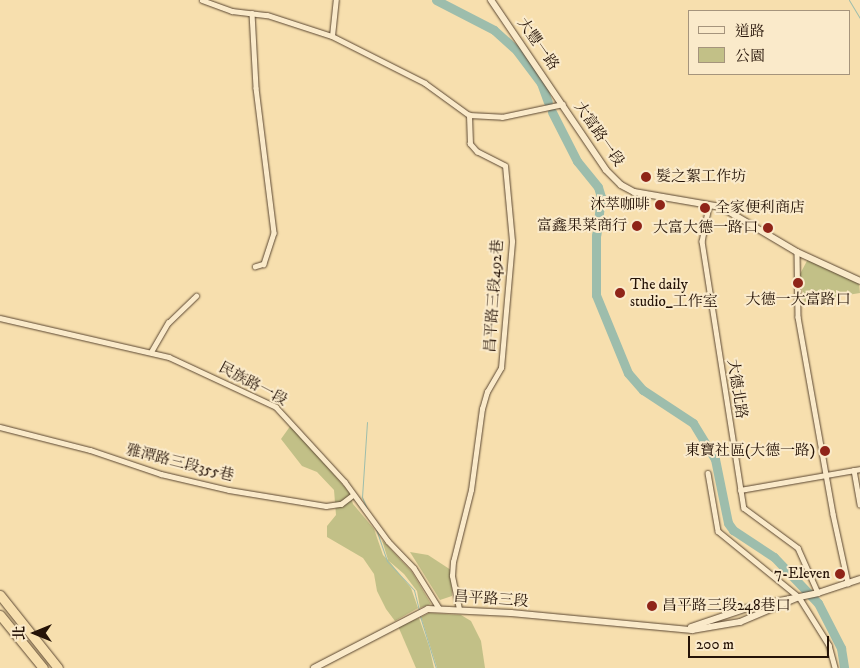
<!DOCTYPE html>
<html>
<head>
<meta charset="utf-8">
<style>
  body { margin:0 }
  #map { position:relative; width:860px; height:668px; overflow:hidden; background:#f7dfae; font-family:"IM FELL DW Pica","Noto Serif TC",serif }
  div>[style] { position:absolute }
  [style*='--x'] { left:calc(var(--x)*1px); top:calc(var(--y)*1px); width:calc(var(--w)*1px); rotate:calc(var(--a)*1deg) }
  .green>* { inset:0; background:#c2c087 }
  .stream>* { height:1px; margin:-0.5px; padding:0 0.5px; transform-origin:0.5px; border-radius:0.5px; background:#9dbdac }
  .river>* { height:9px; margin:-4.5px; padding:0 4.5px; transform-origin:4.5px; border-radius:4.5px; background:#9dbdac }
  .roads { filter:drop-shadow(0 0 1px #5a4631) drop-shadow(0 0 1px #5a4631) }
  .street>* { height:4.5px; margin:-2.25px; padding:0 2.25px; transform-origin:2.25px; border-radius:2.25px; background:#faeaca }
  .secondary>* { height:6px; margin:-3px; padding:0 3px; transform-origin:3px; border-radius:3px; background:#faeaca }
  .highway>* { height:9px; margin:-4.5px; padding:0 4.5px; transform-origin:4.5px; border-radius:4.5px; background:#f7dfae }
  .dots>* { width:14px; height:14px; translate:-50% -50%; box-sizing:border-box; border:2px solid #faeaca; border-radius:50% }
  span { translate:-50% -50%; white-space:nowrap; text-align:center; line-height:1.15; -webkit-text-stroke:4px #faeaca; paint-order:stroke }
  .street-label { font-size:15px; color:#251307 }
  .poi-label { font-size:15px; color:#251307 }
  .left { translate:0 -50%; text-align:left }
  .right { translate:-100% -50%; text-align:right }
  .legend { position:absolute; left:688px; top:10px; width:162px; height:65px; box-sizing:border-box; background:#faeaca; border:1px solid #a5947c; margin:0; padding:6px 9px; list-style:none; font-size:15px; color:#251307 }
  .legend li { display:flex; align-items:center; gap:10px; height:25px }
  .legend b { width:25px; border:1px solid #a5947c }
  .north { position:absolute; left:10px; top:608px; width:50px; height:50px; -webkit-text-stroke:4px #faeaca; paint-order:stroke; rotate:270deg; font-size:14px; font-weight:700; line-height:20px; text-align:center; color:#251307 }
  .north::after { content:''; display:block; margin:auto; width:18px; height:22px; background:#251307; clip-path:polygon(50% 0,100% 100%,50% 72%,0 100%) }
  .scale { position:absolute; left:688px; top:636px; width:141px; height:22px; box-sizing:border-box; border:2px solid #251307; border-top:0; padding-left:6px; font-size:15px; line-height:18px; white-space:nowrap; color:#251307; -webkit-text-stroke:4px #faeaca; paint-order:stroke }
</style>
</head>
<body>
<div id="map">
  <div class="green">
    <i style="clip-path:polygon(808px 259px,859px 283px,860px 293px,804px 302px,800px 274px)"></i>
    <i style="clip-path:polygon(291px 425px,349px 492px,353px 504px,374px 529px,383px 555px,388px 560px,382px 540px,412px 572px,431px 604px,420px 608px,417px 591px,404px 574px,389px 561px,411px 588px,418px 608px,395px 621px,386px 609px,377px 591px,374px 574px,363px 558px,327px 537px,327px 526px,336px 515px,334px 490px,317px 472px,302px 466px,281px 439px)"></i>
    <i style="clip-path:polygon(410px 552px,428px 555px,451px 570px,452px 596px,440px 600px)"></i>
    <i style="clip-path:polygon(429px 613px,461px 615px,471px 621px,481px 641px,485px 668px,437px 668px,421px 617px)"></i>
    <i style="clip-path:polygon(419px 618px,429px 646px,434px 668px,416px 668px,398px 626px)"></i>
  </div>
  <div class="stream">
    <i style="--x:849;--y:0;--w:21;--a:59"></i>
    <i style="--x:367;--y:422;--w:75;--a:93.8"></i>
    <i style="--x:362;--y:497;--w:15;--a:67"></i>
    <i style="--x:375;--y:526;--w:37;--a:71"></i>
    <i style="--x:387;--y:561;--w:40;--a:47"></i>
    <i style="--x:414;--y:590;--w:21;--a:76"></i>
    <i style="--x:420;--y:616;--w:54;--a:72.9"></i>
  </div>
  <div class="river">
    <i style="--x:436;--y:0;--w:65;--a:27.3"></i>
    <i style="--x:494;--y:30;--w:31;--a:42"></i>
    <i style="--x:517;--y:51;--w:40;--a:53"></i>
    <i style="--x:541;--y:83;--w:20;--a:70"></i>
    <i style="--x:552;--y:112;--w:55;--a:63"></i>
    <i style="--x:577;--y:161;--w:33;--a:51"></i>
    <i style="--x:598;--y:187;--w:10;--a:73"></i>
    <i style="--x:601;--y:197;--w:38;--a:97"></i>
    <i style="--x:596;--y:235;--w:60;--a:90"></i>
    <i style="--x:596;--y:295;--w:84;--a:67.7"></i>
    <i style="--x:628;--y:373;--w:23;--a:49"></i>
    <i style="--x:643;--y:390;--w:60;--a:33.4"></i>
    <i style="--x:693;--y:423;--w:42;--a:58.6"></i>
    <i style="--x:715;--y:459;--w:65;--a:78.5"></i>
    <i style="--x:728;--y:523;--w:9;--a:54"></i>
    <i style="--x:733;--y:530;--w:49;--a:33.4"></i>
    <i style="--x:774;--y:557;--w:64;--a:46.3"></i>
    <i style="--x:818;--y:603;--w:51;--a:62.9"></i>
    <i style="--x:841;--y:648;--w:20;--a:81"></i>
  </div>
  <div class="roads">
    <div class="street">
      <i style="--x:202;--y:0;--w:32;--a:20"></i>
      <i style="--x:232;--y:11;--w:35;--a:7"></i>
      <i style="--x:267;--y:15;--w:68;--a:17.9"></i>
      <i style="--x:332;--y:36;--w:104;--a:26.8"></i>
      <i style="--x:425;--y:83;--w:54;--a:36"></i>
      <i style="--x:469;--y:115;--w:33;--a:3"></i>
      <i style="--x:502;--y:117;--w:62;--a:-12"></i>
      <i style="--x:252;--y:13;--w:75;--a:86.9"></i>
      <i style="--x:256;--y:88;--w:146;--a:82.9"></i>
      <i style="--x:274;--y:233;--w:33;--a:108"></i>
      <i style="--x:264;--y:264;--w:9;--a:162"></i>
      <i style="--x:332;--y:36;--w:36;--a:-84"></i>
      <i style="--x:709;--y:206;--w:36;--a:101"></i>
      <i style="--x:702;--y:241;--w:270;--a:81.1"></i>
      <i style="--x:744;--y:508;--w:67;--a:36.5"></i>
      <i style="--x:798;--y:548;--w:49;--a:66"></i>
      <i style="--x:797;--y:252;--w:65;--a:89.1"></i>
      <i style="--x:798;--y:317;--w:200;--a:79.9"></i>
      <i style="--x:833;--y:514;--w:71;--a:77.7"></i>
      <i style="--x:0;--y:318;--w:173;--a:13"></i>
      <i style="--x:169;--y:357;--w:118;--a:25"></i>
      <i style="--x:276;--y:407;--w:102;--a:47.4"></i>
      <i style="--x:345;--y:482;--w:73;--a:53.9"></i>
      <i style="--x:388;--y:541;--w:37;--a:46"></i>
      <i style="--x:414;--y:568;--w:47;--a:58"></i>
      <i style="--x:151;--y:352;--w:34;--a:-60"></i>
      <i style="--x:168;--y:323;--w:39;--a:-44"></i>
      <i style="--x:0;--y:427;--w:93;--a:14.3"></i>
      <i style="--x:90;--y:450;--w:75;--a:18.7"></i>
      <i style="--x:161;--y:474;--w:70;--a:13.2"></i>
      <i style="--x:229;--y:490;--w:98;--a:9.4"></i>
      <i style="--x:326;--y:506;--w:15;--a:-8"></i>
      <i style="--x:341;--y:504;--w:15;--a:-37"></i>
      <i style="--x:854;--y:470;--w:35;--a:80"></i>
      <i style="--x:708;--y:473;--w:59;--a:80.2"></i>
      <i style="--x:718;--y:531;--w:104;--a:39.2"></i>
      <i style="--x:799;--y:597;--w:57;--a:58"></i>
      <i style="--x:829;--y:645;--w:24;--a:75"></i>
      <i style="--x:740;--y:490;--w:122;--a:-9.9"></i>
      <i style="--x:459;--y:609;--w:34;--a:-102"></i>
      <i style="--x:452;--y:576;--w:14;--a:-86"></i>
      <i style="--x:453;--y:562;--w:74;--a:-76"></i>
      <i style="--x:471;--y:490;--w:82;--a:-82.3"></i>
      <i style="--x:482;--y:409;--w:18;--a:-74"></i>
      <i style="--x:487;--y:392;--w:28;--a:-60"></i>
      <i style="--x:501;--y:368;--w:127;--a:-85"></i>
      <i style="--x:512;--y:241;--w:75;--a:-95.3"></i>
      <i style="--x:505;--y:166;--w:31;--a:-153"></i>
      <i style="--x:477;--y:152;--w:11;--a:-131"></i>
      <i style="--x:470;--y:144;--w:29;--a:-92"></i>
    </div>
    <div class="secondary">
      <i style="--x:491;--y:0;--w:205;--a:55.9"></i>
      <i style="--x:606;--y:170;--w:21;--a:45"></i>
      <i style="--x:621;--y:185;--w:15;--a:28"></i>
      <i style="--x:634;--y:192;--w:88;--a:9.8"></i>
      <i style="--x:721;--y:207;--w:88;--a:30.6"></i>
      <i style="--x:797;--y:252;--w:69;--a:24.7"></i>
      <i style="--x:691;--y:627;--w:59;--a:-18.7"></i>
      <i style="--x:747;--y:608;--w:73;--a:-11.9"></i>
      <i style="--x:818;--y:593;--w:44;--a:-18.4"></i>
      <i style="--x:314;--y:668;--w:128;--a:-27.4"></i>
      <i style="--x:428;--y:609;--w:83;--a:2.8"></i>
      <i style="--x:511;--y:613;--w:182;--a:5.4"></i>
      <i style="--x:692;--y:630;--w:49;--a:-9.5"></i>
      <i style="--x:740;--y:622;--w:64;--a:-23"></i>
    </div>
    <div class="highway">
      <i style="--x:0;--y:595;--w:93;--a:51.5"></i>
      <i style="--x:0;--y:615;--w:68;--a:50.9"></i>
    </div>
  </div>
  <div class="dots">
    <i style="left:646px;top:177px;background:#8f2418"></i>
    <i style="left:660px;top:205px;background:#8f2418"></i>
    <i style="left:705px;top:208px;background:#8f2418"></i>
    <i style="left:637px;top:226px;background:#8f2418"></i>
    <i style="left:768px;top:228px;background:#8f2418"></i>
    <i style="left:798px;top:283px;background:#8f2418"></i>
    <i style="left:620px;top:293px;background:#8f2418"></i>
    <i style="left:825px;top:451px;background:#8f2418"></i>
    <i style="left:840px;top:574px;background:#8f2418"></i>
    <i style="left:652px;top:606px;background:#8f2418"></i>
  </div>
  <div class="street-label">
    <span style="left:538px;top:44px;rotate:55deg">大豐一路</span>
    <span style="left:599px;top:134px;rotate:55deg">大富路一段</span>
    <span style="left:494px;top:296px;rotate:-86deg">昌平路三段492巷</span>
    <span style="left:253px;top:384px;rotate:28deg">民族路一段</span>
    <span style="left:737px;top:389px;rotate:81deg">大德北路</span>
    <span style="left:180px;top:463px;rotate:14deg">雅潭路三段355巷</span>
    <span style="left:491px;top:599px;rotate:4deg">昌平路三段</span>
  </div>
  <div class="poi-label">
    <span class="left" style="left:656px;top:177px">髮之絮工作坊</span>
    <span class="right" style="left:650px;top:205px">沐萃咖啡</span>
    <span class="left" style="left:715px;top:208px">全家便利商店</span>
    <span class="right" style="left:627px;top:226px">富鑫果菜商行</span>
    <span class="right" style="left:758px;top:228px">大富大德一路口</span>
    <span class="left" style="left:630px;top:293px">The daily<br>studio_工作室</span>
    <span style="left:798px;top:300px">大德一大富路口</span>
    <span class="right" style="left:815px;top:451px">東寶社區(大德一路)</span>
    <span class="right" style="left:830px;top:574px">7-Eleven</span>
    <span class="left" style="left:662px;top:606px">昌平路三段248巷口</span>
  </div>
  <ul class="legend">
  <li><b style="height:6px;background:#faeaca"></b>道路</li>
  <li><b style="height:14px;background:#c2c087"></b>公園</li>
  </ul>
  <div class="north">北</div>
  <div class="scale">200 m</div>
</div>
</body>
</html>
